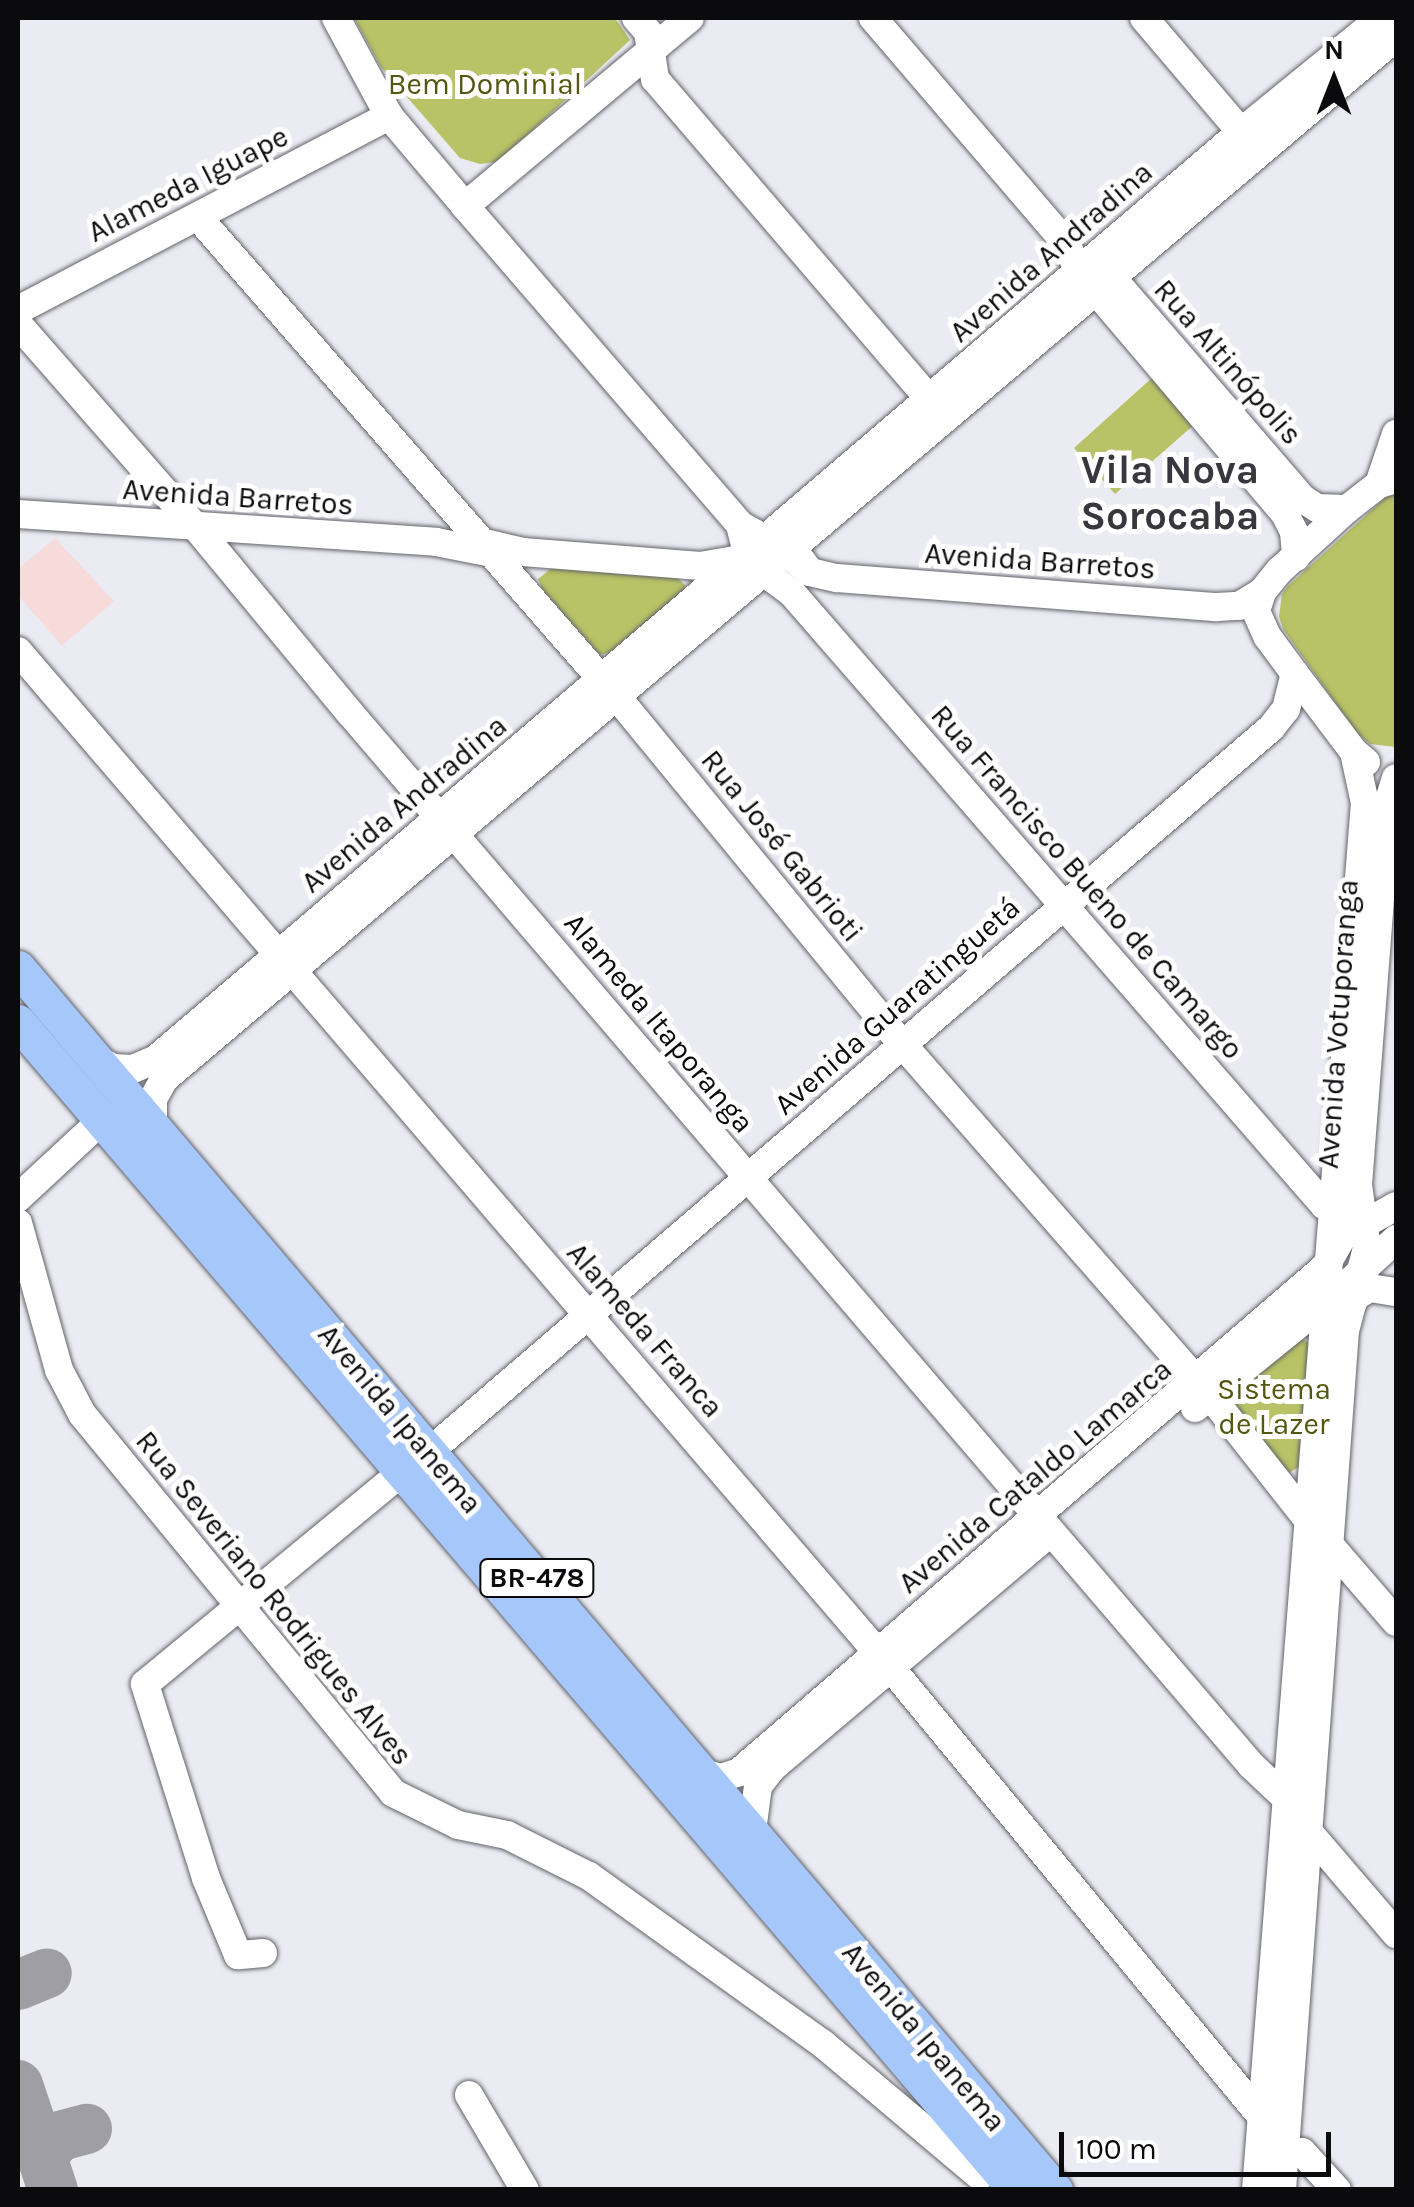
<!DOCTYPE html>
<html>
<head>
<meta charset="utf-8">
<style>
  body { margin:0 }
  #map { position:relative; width:1414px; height:2207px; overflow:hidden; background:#ebebf3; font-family:Karla,sans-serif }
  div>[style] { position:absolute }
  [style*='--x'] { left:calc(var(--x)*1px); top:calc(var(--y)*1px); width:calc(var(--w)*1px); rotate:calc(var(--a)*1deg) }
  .industrial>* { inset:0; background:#f6dbda }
  .green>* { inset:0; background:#b8c266 }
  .taxiway>* { height:50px; margin:-25px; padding:0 25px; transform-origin:25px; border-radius:25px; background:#9e9ea4 }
  .roads { filter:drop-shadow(0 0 2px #626269) drop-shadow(0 0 2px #626269) }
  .minor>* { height:28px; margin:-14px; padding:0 14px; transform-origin:14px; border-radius:14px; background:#fff }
  .major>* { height:35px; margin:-17.5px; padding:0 17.5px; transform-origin:17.5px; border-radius:17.5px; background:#a5c7fa }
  span { translate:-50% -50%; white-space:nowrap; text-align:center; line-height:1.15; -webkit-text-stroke:10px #fff; paint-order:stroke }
  .shield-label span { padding:2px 8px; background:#fff; border:2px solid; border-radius:8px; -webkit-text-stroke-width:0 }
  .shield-label { font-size:28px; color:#0b0b0e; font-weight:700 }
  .park-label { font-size:30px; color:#535811 }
  .street-label { font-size:30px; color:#0b0b0e }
  .district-label { font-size:40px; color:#37373d; font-weight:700 }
  .frame { position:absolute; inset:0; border:20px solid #0b0b0e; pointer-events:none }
  .north { position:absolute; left:1284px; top:30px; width:100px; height:100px; -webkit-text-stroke:8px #fff; paint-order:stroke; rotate:0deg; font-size:28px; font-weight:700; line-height:40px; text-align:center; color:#0b0b0e }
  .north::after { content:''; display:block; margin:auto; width:35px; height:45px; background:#0b0b0e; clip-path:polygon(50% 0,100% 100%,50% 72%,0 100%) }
  .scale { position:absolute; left:1059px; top:2132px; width:272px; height:45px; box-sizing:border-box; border:5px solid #0b0b0e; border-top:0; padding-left:12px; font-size:30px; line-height:35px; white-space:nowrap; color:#0b0b0e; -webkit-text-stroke:8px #fff; paint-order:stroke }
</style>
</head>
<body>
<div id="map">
  <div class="industrial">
    <i style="clip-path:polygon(55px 538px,114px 601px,62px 646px,18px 595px,18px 569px)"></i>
  </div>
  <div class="green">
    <i style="clip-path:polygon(354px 18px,615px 18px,630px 40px,509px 152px,495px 162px,480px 164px,460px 158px,381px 67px)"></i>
    <i style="clip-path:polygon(1153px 377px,1195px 424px,1115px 494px,1074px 448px)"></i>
    <i style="clip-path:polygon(1396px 493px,1396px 747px,1370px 744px,1357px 733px,1283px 629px,1279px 616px,1282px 594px,1288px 586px,1386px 497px)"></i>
    <i style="clip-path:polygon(554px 566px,674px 575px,685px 585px,683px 596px,622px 649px,600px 655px,542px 589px,538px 579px)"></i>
    <i style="clip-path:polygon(1299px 1337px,1312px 1345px,1303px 1465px,1288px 1473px,1234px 1405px,1236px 1395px)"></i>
  </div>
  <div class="taxiway">
    <i style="--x:18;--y:1985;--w:31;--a:-22"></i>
    <i style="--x:18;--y:2085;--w:111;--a:71.6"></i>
    <i style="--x:44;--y:2162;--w:15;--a:-74"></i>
    <i style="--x:48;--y:2148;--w:17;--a:-45"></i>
    <i style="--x:60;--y:2136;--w:28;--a:-15"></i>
  </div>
  <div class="roads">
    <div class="minor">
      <i style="--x:336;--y:18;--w:111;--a:61.6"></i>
      <i style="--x:389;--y:116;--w:118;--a:49.8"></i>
      <i style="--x:465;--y:206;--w:421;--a:49.2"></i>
      <i style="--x:740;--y:525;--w:38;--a:29"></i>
      <i style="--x:773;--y:543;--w:47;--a:38.1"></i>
      <i style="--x:636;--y:18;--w:18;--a:49"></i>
      <i style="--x:648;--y:32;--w:48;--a:81.5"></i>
      <i style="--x:655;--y:79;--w:421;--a:49.4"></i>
      <i style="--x:873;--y:18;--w:295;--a:49.4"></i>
      <i style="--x:1065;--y:242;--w:32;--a:64"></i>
      <i style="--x:1079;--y:271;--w:319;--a:49.7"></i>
      <i style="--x:1285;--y:514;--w:20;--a:63"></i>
      <i style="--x:1294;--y:532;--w:25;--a:85"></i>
      <i style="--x:1144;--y:18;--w:150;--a:49.6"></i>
      <i style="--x:465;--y:206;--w:293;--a:-39.9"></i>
      <i style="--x:198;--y:217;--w:637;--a:48.88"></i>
      <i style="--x:617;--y:697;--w:450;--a:50.6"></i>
      <i style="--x:903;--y:1045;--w:476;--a:48.8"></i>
      <i style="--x:1216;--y:1403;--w:150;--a:51.8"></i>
      <i style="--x:1100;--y:264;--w:311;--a:49.2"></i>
      <i style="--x:1303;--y:499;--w:17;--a:33"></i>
      <i style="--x:1317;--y:508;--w:30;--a:2"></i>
      <i style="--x:18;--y:310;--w:419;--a:-27.6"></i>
      <i style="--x:18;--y:324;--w:270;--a:48.8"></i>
      <i style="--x:196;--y:527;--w:241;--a:50.4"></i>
      <i style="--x:350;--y:713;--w:1385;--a:49.42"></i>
      <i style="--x:1251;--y:1765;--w:50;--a:43.4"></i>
      <i style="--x:1287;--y:1799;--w:24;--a:28"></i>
      <i style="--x:1379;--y:484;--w:53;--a:-71.2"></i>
      <i style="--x:18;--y:514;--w:419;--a:3.8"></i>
      <i style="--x:436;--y:542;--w:52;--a:11.1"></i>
      <i style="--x:740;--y:525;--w:37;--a:76"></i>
      <i style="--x:749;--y:561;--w:54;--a:36.7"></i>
      <i style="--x:792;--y:593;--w:811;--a:49"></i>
      <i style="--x:1324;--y:1205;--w:21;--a:31"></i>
      <i style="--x:477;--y:541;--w:47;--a:13.4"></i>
      <i style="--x:523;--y:552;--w:178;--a:4.5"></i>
      <i style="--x:700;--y:566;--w:41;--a:-9.9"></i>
      <i style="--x:801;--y:560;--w:15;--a:53"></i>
      <i style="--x:810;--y:572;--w:28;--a:13"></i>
      <i style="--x:837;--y:578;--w:381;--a:4.4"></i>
      <i style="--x:1217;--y:607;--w:22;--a:-3"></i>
      <i style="--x:1239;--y:606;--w:27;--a:-31"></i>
      <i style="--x:18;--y:651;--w:1340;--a:49.36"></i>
      <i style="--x:891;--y:1668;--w:581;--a:50.45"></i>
      <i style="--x:1366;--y:762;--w:16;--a:-140"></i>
      <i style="--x:1354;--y:752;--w:98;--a:-127.1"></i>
      <i style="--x:1295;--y:674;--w:47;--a:-126.4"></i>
      <i style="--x:1267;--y:636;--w:27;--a:-114"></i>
      <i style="--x:1256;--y:611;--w:20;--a:-72"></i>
      <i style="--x:1262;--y:592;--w:27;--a:-51"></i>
      <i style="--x:1279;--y:571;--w:92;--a:-42.4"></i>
      <i style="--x:1347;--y:509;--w:41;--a:-38"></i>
      <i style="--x:1379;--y:484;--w:18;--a:-16"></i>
      <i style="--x:95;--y:1058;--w:21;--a:29"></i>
      <i style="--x:113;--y:1068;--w:20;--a:3"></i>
      <i style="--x:133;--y:1069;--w:25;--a:-23"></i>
      <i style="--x:156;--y:1059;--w:1427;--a:-40.51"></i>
      <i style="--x:1241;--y:132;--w:181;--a:-39.2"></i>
      <i style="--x:153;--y:1128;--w:29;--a:-90"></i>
      <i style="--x:153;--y:1099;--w:23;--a:-61"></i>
      <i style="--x:164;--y:1079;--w:1614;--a:-40.22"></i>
      <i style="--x:18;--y:1198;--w:115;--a:-42.9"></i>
      <i style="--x:18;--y:1223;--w:153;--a:74.4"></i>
      <i style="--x:59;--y:1370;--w:50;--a:62.4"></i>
      <i style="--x:82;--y:1414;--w:490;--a:50.6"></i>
      <i style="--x:393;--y:1793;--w:72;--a:26.2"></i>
      <i style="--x:458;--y:1825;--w:50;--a:11.5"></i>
      <i style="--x:507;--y:1835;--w:92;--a:26.6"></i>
      <i style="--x:589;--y:1876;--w:288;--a:35.7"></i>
      <i style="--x:823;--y:2044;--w:205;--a:40.1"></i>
      <i style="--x:1349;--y:1310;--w:16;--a:-63"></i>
      <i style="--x:1356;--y:1296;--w:16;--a:-30"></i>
      <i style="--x:1370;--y:1288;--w:26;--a:9"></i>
      <i style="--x:1195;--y:1408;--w:189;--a:-39"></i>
      <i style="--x:1342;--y:1289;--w:74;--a:-42.8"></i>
      <i style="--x:429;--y:1452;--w:1110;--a:-40.69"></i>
      <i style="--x:1271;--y:728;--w:24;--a:-52"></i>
      <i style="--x:1286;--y:709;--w:36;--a:-76"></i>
      <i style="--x:1328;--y:1543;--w:104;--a:49.3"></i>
      <i style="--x:703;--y:1773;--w:19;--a:16"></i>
      <i style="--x:721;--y:1778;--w:19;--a:-18"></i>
      <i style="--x:739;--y:1772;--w:774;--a:-40.75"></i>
      <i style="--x:1325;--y:1267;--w:36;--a:-60"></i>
      <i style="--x:1343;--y:1236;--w:61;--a:-29.5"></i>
      <i style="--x:752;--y:1831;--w:45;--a:-82.4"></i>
      <i style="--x:758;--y:1786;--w:24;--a:-52"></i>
      <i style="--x:773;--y:1767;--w:356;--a:-40.2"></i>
      <i style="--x:1304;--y:1835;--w:6;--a:-59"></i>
      <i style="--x:1307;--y:1830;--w:137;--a:49.4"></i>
      <i style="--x:263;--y:1953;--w:25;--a:175"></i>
      <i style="--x:238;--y:1955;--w:83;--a:-112.6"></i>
      <i style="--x:206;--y:1878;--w:203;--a:-107.5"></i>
      <i style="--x:145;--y:1684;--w:335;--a:-39.5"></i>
      <i style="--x:469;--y:2095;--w:110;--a:59.5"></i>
      <i style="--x:1267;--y:2152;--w:35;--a:0"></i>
      <i style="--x:1302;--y:2152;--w:52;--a:47.4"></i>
      <i style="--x:1256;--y:2190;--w:1391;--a:-85.51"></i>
      <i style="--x:1365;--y:803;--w:52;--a:-102.2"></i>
      <i style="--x:1282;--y:2190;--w:861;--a:-85.81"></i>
      <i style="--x:1345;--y:1331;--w:86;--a:-75.2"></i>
      <i style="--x:1367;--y:1248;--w:64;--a:-98.1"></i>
      <i style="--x:1358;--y:1185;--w:379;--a:-85.6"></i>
      <i style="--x:1387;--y:807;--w:30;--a:-73"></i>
    </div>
    <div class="major">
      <i style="--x:18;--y:968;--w:1603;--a:49.68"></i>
      <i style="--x:18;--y:1022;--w:1536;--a:49.49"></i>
    </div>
  </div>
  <div class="shield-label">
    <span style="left:537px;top:1578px">BR-478</span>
  </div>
  <div class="park-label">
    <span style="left:485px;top:84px">Bem Dominial</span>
    <span style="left:1274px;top:1406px">Sistema<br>de Lazer</span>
  </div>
  <div class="street-label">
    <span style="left:188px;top:184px;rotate:-27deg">Alameda Iguape</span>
    <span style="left:1051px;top:252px;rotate:-41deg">Avenida Andradina</span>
    <span style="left:1228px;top:362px;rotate:49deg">Rua Altinópolis</span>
    <span style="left:238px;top:497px;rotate:4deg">Avenida Barretos</span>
    <span style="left:1040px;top:561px;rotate:4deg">Avenida Barretos</span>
    <span style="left:404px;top:804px;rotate:-40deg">Avenida Andradina</span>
    <span style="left:782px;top:846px;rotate:51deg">Rua José Gabrioti</span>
    <span style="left:1087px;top:882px;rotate:49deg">Rua Francisco Bueno de Camargo</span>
    <span style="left:897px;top:1006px;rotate:-41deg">Avenida Guaratinguetá</span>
    <span style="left:659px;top:1023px;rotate:50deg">Alameda Itaporanga</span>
    <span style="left:1338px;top:1024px;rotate:-86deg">Avenida Votuporanga</span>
    <span style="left:645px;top:1330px;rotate:49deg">Alameda Franca</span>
    <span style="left:400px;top:1419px;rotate:50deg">Avenida Ipanema</span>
    <span style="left:1035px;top:1476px;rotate:-40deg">Avenida Cataldo Lamarca</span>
    <span style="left:274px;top:1598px;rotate:51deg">Rua Severiano Rodrigues Alves</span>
    <span style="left:924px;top:2037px;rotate:50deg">Avenida Ipanema</span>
  </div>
  <div class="district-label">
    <span style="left:1170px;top:493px">Vila Nova<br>Sorocaba</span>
  </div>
  <div class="frame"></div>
  <div class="north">N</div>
  <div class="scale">100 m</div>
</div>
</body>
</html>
